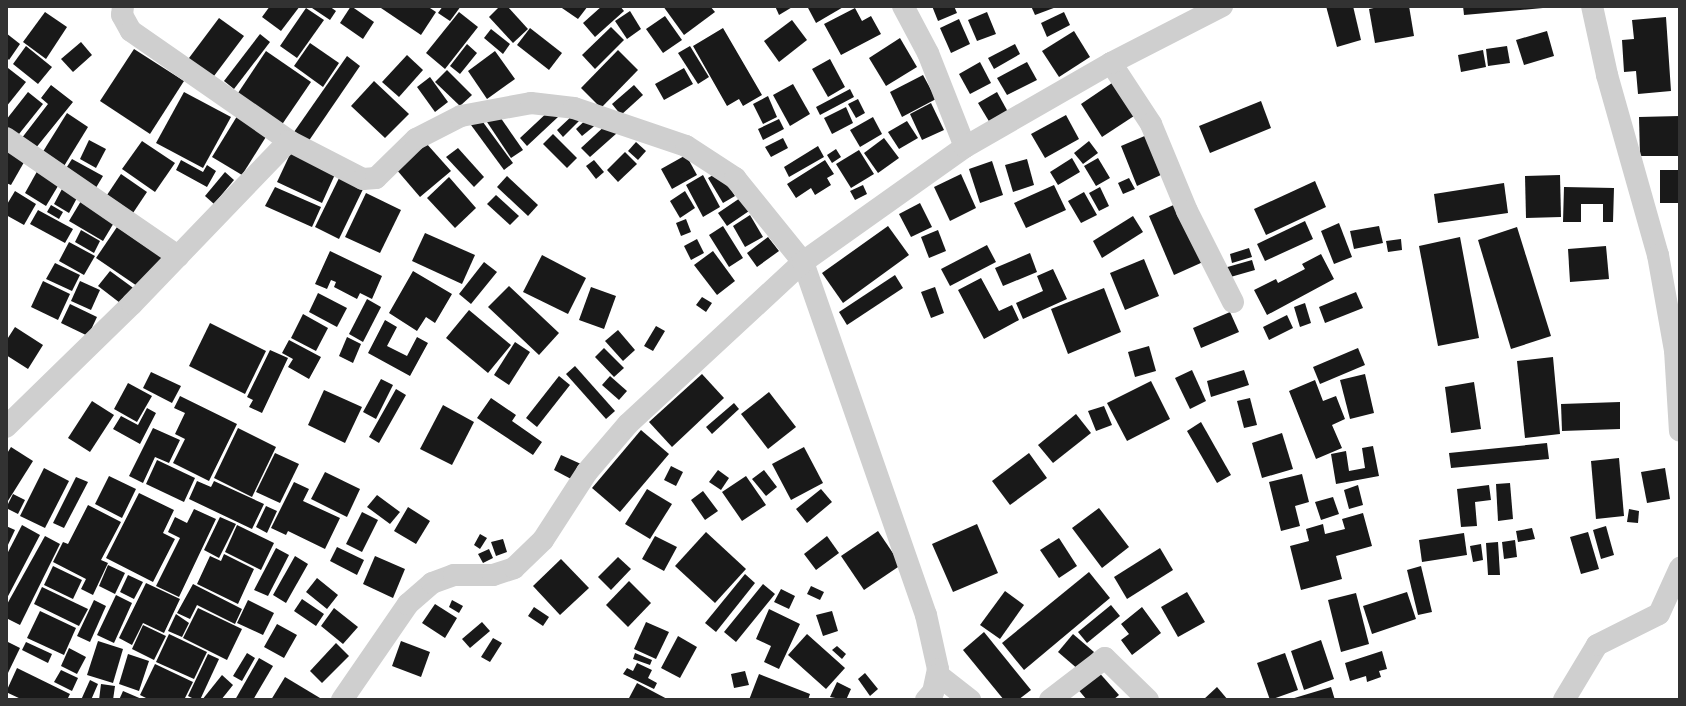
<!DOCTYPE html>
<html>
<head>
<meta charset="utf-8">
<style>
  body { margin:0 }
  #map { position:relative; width:1686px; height:706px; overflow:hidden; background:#fff; font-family:"Alegreya Sans",sans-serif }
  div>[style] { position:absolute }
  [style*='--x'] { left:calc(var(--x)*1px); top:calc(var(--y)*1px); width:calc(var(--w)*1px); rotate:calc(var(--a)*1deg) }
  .building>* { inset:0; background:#191919 }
  .street>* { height:22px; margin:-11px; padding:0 11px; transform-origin:11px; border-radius:11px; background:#cfcfcf }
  span { translate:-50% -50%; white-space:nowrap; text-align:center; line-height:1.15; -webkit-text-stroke:8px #fff; paint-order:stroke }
  .frame { position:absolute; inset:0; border:8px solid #323232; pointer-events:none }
</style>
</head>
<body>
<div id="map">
  <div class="building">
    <i style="clip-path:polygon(270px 6px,300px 6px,281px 31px,262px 17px)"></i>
    <i style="clip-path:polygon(309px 6px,329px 6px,336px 11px,330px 20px)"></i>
    <i style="clip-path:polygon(351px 6px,374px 22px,363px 39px,340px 23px)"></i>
    <i style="clip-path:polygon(378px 6px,427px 6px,436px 12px,421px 35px)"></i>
    <i style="clip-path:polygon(443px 6px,461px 6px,450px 21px,438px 13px)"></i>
    <i style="clip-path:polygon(500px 6px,507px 6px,528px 29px,513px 43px,489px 17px)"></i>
    <i style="clip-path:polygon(559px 6px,588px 6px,578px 19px)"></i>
    <i style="clip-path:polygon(602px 6px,620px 6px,624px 11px,595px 37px,583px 23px)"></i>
    <i style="clip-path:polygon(663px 6px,710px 6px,715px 12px,684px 35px)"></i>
    <i style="clip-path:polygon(775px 6px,794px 6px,779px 15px)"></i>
    <i style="clip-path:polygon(807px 6px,845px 6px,816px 23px)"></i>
    <i style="clip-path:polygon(932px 6px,954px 6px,957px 13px,938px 21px)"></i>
    <i style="clip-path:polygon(1031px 6px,1059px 6px,1035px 15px)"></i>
    <i style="clip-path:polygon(1326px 6px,1353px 6px,1361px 40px,1337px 47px)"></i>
    <i style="clip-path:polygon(1383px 6px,1409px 6px,1414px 36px,1375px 43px,1369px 9px)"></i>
    <i style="clip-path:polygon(1463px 6px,1543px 6px,1543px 8px,1464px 15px)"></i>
    <i style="clip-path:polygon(306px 8px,324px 20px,297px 58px,280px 46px)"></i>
    <i style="clip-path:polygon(855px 8px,862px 21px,871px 16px,881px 34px,841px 55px,824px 24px)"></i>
    <i style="clip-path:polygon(630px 11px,641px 29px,627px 39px,615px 21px)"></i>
    <i style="clip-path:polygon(45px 12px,67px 27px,46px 59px,23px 42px)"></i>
    <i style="clip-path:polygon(459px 12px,478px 27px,445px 69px,426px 53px)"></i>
    <i style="clip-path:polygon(987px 12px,996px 34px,977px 41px,968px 20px)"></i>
    <i style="clip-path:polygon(1064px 12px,1070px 25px,1047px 37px,1041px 23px)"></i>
    <i style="clip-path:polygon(665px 16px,682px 40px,663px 53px,646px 29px)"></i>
    <i style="clip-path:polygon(1666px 17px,1671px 91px,1638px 94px,1636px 71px,1624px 72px,1622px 40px,1634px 39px,1632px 20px)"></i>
    <i style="clip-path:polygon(219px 18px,244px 36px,211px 80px,186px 62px)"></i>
    <i style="clip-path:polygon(959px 19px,970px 44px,951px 53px,940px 28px)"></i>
    <i style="clip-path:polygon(792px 20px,807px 40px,779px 62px,764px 41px)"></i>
    <i style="clip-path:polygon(611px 27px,624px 40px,595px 69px,582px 55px)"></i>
    <i style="clip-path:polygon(530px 28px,562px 53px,549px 70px,517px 45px)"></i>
    <i style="clip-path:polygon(723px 28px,762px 95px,743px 106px,739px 99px,727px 106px,693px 46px)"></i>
    <i style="clip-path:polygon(491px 29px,510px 44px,503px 54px,484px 38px)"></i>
    <i style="clip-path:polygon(1074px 31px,1090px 57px,1059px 77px,1042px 51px)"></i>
    <i style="clip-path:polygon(1547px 31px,1554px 56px,1524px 65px,1516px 40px)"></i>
    <i style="clip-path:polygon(6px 33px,20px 44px,9px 60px,6px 57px)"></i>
    <i style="clip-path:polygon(260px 34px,270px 42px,234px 89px,224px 81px)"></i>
    <i style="clip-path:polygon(900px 38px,917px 67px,886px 86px,869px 58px)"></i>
    <i style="clip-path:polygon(81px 42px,92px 55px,73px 72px,61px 59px)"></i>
    <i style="clip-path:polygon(310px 43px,339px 63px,323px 87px,294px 66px)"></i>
    <i style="clip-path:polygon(467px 44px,477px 53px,460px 74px,450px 66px)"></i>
    <i style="clip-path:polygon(1015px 44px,1020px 54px,994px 69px,988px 58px)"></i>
    <i style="clip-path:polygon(26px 46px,52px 67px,38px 84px,13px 64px)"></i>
    <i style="clip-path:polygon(690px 46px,709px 77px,698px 84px,678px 53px)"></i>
    <i style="clip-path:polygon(1507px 46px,1510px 63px,1488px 66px,1486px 49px)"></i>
    <i style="clip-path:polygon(134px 49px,184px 81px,150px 134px,100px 101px)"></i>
    <i style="clip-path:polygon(618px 50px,638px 70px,601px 108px,581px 88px)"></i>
    <i style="clip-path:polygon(1483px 50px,1486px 67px,1461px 72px,1458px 55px)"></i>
    <i style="clip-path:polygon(266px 51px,311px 82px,281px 126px,236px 96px)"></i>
    <i style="clip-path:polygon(495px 51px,515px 79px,487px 99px,468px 71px)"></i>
    <i style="clip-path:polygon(407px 55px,423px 70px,399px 97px,382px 82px)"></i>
    <i style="clip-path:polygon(347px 56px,360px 66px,308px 142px,294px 132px)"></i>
    <i style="clip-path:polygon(830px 59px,845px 87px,828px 97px,812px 69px)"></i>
    <i style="clip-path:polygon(980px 62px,991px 83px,970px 94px,959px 74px)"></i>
    <i style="clip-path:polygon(1027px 62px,1037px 80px,1007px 95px,997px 78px)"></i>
    <i style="clip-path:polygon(8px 68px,26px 82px,6px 107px,6px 71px)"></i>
    <i style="clip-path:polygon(684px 68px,693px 84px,664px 100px,655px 84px)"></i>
    <i style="clip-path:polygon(447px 70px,472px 95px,460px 106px,435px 82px)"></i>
    <i style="clip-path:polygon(923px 75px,936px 99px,902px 117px,890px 92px)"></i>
    <i style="clip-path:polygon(430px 77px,448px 102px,435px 112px,417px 87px)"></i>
    <i style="clip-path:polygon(374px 81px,409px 114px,385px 138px,351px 106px)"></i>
    <i style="clip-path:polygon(1112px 83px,1134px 116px,1102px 137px,1081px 104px)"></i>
    <i style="clip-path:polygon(793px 84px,810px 114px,790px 126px,773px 95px)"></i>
    <i style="clip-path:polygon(51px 85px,73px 102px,31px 154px,18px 143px,48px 104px,41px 98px)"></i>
    <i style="clip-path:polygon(634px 85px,643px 95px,621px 115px,612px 104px)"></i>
    <i style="clip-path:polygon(850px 89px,854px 97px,820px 115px,816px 107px)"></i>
    <i style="clip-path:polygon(28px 92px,43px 104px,15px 139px,6px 131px,6px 120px)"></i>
    <i style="clip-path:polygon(184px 92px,231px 117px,203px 168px,156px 143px)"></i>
    <i style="clip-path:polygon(997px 92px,1008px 112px,990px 123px,978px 103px)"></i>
    <i style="clip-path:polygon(768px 96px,777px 117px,763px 124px,753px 104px)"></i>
    <i style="clip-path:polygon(858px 99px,865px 113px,856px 118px,848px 104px)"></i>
    <i style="clip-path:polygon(1261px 101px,1271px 128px,1210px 153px,1199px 126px)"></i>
    <i style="clip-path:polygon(931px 103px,944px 130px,922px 140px,910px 114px)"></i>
    <i style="clip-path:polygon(846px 107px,853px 123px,832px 134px,824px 118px)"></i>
    <i style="clip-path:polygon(551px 109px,558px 117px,527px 146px,520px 138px)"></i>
    <i style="clip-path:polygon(67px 113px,88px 127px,61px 171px,39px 158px)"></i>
    <i style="clip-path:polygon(239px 113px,269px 132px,242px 175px,212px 157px)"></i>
    <i style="clip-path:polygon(498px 114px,523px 150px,511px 158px,487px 122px)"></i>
    <i style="clip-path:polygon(574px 114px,580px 120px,563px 137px,557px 130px)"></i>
    <i style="clip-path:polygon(591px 115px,598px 123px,582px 136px,576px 129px)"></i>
    <i style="clip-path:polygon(1066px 115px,1079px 139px,1045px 158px,1031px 134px)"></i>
    <i style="clip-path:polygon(1680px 116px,1680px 156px,1640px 156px,1639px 117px)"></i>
    <i style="clip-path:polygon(873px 117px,882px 134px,860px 147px,850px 130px)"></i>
    <i style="clip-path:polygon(480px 118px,513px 163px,504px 170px,471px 125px)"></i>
    <i style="clip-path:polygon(779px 119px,784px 129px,763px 140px,758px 129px)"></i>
    <i style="clip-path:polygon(907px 121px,918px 138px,899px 149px,888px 132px)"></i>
    <i style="clip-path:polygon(608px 123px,617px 133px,590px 157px,581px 148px)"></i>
    <i style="clip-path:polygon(553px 134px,577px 158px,567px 168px,543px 144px)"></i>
    <i style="clip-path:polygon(1147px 135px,1163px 174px,1137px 186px,1121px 146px)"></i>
    <i style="clip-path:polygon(783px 138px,788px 148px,771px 157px,765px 147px)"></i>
    <i style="clip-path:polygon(884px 138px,899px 158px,878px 173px,864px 153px)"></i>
    <i style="clip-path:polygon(89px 140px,106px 149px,96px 168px,80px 159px)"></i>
    <i style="clip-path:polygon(142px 141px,175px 163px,155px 192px,122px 169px)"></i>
    <i style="clip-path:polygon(1089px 141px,1098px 153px,1083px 164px,1074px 153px)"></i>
    <i style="clip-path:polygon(636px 142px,646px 151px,638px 160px,628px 151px)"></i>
    <i style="clip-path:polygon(426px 143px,451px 171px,420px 197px,396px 169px)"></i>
    <i style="clip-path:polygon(6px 145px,27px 157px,11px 185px,6px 183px)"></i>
    <i style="clip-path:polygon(818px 146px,824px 157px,789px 177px,784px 167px)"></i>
    <i style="clip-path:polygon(458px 148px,484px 177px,474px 187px,446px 157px)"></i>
    <i style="clip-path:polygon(836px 149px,841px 157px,832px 163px,827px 155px)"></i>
    <i style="clip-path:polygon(292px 150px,337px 170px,322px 203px,277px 182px)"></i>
    <i style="clip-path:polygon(859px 150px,874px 174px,851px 188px,836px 164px)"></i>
    <i style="clip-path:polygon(625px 152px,637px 164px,618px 182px,607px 170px)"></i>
    <i style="clip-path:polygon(686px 155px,697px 175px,672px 189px,661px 169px)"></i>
    <i style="clip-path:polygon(1072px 158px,1080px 172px,1058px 185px,1050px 172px)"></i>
    <i style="clip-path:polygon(1098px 158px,1110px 178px,1096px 186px,1084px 166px)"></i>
    <i style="clip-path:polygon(72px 159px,103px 176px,94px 191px,63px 173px)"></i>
    <i style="clip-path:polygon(1027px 159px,1034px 185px,1013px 192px,1005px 165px)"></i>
    <i style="clip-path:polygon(181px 160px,203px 172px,207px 165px,216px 171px,207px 187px,176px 170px)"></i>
    <i style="clip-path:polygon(594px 160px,604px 172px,596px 179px,586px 166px)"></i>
    <i style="clip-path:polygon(825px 160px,834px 174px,827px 178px,831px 185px,815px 195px,811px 188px,796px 198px,787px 184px)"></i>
    <i style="clip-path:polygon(992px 161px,1003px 195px,980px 203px,969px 169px)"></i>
    <i style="clip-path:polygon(39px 168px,61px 181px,46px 206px,25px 193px)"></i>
    <i style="clip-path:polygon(1660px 170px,1680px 170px,1680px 203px,1660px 203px)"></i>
    <i style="clip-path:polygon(720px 171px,735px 196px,723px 203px,708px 178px)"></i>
    <i style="clip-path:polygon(225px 172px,234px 180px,214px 204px,205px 196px)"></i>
    <i style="clip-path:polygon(121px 174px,147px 192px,133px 213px,107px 195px)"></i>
    <i style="clip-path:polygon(341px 174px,365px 185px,339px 239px,315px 227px)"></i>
    <i style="clip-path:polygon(961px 174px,976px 208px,950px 221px,934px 187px)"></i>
    <i style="clip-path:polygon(703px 175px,720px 207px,703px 217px,686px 185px)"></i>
    <i style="clip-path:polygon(1560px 175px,1561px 217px,1526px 218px,1525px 176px)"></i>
    <i style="clip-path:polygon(507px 176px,538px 205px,528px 216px,497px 187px)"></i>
    <i style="clip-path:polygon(449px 177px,476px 208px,455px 228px,427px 198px)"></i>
    <i style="clip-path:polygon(1129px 178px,1135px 189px,1123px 194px,1118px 183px)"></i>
    <i style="clip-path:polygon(1315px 181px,1326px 207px,1266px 235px,1254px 209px)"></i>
    <i style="clip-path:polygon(1504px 183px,1508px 213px,1438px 223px,1434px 194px)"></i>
    <i style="clip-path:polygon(863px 185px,867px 194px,855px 200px,850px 191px)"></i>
    <i style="clip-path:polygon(1054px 185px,1066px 210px,1026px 228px,1014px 203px)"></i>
    <i style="clip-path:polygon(275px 187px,321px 207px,312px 227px,265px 206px)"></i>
    <i style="clip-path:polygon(1100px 187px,1109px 206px,1099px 211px,1089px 193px)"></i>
    <i style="clip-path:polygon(1564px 187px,1614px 188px,1613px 222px,1603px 222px,1603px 204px,1581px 204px,1581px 222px,1563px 222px)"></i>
    <i style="clip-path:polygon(62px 189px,77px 198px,69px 213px,54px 204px)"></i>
    <i style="clip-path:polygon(15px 191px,36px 204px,24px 225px,6px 215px,6px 206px)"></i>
    <i style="clip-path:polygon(685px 191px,695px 208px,680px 218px,670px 201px)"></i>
    <i style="clip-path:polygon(1084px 192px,1097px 215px,1081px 223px,1068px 201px)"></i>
    <i style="clip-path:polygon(366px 193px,401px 210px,380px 253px,345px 237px)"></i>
    <i style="clip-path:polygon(496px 195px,519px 216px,510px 225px,487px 204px)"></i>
    <i style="clip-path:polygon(743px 196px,752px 209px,727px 226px,718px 213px)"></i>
    <i style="clip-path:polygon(81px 201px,115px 221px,103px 241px,69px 221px)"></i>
    <i style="clip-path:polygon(920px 203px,932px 227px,911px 237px,899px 214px)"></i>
    <i style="clip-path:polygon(1178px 203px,1203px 262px,1174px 275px,1149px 216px)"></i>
    <i style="clip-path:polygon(51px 205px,63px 212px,59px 219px,47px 212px)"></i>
    <i style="clip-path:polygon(38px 210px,73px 229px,65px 243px,30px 224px)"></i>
    <i style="clip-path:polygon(750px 215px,763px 237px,745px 247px,733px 226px)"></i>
    <i style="clip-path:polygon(1133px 216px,1143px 232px,1102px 258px,1093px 241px)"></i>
    <i style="clip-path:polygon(686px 219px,691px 232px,681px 236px,676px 223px)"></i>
    <i style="clip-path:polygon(1305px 221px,1313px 239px,1265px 261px,1257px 244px)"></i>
    <i style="clip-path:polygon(1339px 223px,1352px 257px,1334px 264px,1321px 231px)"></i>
    <i style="clip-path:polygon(723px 226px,743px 258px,729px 267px,709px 235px)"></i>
    <i style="clip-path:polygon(888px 226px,909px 255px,843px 303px,822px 273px)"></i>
    <i style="clip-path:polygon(1379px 226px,1383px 243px,1354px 249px,1350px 231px)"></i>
    <i style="clip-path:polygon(117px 227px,164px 259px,143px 290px,96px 258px)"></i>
    <i style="clip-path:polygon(1517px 227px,1551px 336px,1511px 349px,1478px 240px)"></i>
    <i style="clip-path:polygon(81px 230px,100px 241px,94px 253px,75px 242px)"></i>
    <i style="clip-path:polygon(938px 230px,946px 251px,929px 258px,921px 237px)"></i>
    <i style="clip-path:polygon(425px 233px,475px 255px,462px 284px,412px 261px)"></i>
    <i style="clip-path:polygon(768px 237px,779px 251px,757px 267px,747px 253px)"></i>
    <i style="clip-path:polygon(1460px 237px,1479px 338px,1438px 346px,1419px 246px)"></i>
    <i style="clip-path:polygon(697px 239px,704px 253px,691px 260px,684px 246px)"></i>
    <i style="clip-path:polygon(1401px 239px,1402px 250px,1388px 252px,1386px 241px)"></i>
    <i style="clip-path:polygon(69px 242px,95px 256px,84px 275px,59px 261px)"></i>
    <i style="clip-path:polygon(987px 245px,996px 262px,950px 286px,941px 269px)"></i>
    <i style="clip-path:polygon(1606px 246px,1609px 279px,1570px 282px,1568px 249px)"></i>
    <i style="clip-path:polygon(1249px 248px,1252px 257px,1232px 263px,1230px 254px)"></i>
    <i style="clip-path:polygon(330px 251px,382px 276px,372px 299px,360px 293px,357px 299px,334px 287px,336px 282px,331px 280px,327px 289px,315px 284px)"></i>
    <i style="clip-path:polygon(713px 251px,735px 281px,717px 295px,694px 265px)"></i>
    <i style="clip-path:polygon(1030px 253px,1037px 272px,1003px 286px,995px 268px)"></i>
    <i style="clip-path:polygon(1321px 254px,1334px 279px,1267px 315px,1254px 290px,1276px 279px,1278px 283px,1305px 269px,1302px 264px)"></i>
    <i style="clip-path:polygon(542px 255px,586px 278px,568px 314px,523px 292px)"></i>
    <i style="clip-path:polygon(1144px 259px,1159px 296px,1125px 310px,1110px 273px)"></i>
    <i style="clip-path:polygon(1252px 260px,1255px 270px,1227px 278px,1224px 268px)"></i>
    <i style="clip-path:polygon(484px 262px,497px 272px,471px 304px,459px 294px)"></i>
    <i style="clip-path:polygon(55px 263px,80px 275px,72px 291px,46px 279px)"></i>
    <i style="clip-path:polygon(1053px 269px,1067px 299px,1023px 319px,1016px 303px,1043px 291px,1037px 276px)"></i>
    <i style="clip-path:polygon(110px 271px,136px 290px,124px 306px,98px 286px)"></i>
    <i style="clip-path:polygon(413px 271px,452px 294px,435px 323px,426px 317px,417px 331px,389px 313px)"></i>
    <i style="clip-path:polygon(895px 275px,903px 288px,847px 325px,839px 312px)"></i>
    <i style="clip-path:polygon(981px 278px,999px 311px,1012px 305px,1019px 320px,984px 339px,958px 290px)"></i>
    <i style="clip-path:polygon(43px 281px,70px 294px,58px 320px,31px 307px)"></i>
    <i style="clip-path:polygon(80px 281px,100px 290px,91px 310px,71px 301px)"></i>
    <i style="clip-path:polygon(509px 286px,559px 333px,539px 355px,488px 307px)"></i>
    <i style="clip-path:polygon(591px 287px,616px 296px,604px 329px,579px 320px)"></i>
    <i style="clip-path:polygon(935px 287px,944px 313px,931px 318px,921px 292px)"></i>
    <i style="clip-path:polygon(1104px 288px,1121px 332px,1068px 354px,1051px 309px)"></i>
    <i style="clip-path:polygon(1356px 292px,1363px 308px,1325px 323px,1319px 307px)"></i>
    <i style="clip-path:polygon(318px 293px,347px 308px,337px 327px,309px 312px)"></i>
    <i style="clip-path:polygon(702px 297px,712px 303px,706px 312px,696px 305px)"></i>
    <i style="clip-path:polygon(367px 299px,381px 307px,363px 342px,349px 334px)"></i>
    <i style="clip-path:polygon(1305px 303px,1311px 323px,1300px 327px,1294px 307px)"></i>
    <i style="clip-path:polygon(70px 304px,97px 317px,88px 336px,61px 323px)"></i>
    <i style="clip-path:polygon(469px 310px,511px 345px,488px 373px,446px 338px)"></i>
    <i style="clip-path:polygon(1230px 312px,1239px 332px,1201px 348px,1193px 328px)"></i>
    <i style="clip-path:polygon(303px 314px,328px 328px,316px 351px,291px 338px)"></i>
    <i style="clip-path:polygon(1287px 315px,1293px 328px,1269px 340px,1263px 327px)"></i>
    <i style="clip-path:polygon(385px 320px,397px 327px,387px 346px,407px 356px,417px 337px,428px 343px,410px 376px,368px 353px)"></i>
    <i style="clip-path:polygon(210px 323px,266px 351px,245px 394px,189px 366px)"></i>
    <i style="clip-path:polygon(656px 326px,665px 331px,653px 351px,644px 346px)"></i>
    <i style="clip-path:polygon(15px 327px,43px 345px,28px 369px,6px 355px,6px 341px)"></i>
    <i style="clip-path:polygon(618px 330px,635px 350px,623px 361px,605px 341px)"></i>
    <i style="clip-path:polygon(347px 337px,361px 344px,353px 363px,339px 356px)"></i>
    <i style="clip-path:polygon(289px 340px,321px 357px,309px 379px,288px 367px,293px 359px,282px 353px)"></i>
    <i style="clip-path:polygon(515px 342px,530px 352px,509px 385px,494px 375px)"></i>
    <i style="clip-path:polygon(1149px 346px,1156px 371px,1135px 377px,1128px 352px)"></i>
    <i style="clip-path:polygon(604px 348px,624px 368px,614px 377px,595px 357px)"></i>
    <i style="clip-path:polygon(1358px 348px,1365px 365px,1320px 384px,1313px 367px)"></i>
    <i style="clip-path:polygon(270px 350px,288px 358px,262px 413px,249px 407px,253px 400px,247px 397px)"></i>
    <i style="clip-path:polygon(1553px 357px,1560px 434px,1525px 438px,1517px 361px)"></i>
    <i style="clip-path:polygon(575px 366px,615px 411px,606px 419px,566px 374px)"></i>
    <i style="clip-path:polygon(1192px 370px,1206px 401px,1190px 409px,1175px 378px)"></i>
    <i style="clip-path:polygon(1244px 370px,1249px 385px,1211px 397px,1207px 381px)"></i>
    <i style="clip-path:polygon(151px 372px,181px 386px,172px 403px,143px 388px)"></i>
    <i style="clip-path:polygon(702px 374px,724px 398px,672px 447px,649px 422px)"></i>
    <i style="clip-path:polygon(1365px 374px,1374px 413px,1350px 419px,1340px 380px)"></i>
    <i style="clip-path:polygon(559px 376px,570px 385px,537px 427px,526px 418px)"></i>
    <i style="clip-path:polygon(610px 376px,627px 391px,619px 400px,602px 385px)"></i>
    <i style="clip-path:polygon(381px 379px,393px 385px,376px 419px,363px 412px)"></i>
    <i style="clip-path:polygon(1315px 380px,1323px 401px,1336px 396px,1345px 419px,1332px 425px,1342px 448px,1316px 459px,1289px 391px)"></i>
    <i style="clip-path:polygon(1151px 381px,1170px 419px,1127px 441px,1107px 403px)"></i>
    <i style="clip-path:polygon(1474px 382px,1481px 429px,1451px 433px,1445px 387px)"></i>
    <i style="clip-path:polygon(128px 383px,152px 396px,137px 422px,114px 409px)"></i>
    <i style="clip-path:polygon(396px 389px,406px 395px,379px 443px,369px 437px)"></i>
    <i style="clip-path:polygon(324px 390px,362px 407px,345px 443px,308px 425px)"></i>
    <i style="clip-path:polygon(769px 392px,796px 427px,768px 449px,741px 414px)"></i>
    <i style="clip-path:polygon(180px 396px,237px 424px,209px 481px,173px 463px,185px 439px,175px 434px,185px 413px,174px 408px)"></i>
    <i style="clip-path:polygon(491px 398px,516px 415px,512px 421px,542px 442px,533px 455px,477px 418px)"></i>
    <i style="clip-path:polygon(1250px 398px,1257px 425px,1244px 428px,1237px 401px)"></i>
    <i style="clip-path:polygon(92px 401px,114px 415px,90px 452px,68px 438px)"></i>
    <i style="clip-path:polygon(1620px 402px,1620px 429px,1562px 431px,1561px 404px)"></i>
    <i style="clip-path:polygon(734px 403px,739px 409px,712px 434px,706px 427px)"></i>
    <i style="clip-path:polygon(443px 405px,474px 422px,452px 465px,420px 449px)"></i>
    <i style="clip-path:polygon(1104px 406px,1112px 425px,1096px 431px,1088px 411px)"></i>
    <i style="clip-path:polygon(147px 408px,156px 413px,140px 444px,113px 429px,121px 416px,138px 425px)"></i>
    <i style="clip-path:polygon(1076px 414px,1091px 433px,1053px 463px,1038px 445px)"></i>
    <i style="clip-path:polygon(1201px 422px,1231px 475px,1217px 483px,1187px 431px)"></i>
    <i style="clip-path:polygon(153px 428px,180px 440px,169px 463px,155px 457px,143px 483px,129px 476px)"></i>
    <i style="clip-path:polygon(238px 428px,276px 447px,252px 497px,214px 478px)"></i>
    <i style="clip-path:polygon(641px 430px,669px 454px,620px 512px,592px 488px)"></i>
    <i style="clip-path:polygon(1282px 433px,1293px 469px,1262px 478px,1252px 443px)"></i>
    <i style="clip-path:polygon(1547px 443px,1549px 459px,1451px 468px,1449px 453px)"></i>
    <i style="clip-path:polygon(1373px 446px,1379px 476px,1336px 484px,1331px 454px,1346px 451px,1349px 471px,1365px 468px,1362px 448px)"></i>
    <i style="clip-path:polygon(11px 447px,33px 461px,6px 504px,6px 455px)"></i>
    <i style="clip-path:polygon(804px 447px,823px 483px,791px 500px,772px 464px)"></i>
    <i style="clip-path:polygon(275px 453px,299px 464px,280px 503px,256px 492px)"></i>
    <i style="clip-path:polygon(1029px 453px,1047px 478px,1010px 505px,992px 481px)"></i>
    <i style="clip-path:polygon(561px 455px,581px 464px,573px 480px,554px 470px)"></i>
    <i style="clip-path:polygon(1619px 458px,1624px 516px,1596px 519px,1591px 461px)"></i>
    <i style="clip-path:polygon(157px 460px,195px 478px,184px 502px,146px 484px)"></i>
    <i style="clip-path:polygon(671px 466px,683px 472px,676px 486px,664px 480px)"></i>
    <i style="clip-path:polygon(44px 468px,69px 481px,45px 528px,20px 516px)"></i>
    <i style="clip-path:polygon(1665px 468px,1670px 499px,1647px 503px,1641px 472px)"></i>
    <i style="clip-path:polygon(718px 470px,729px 478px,721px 490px,709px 482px)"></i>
    <i style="clip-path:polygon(764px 470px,777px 487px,766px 496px,752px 479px)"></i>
    <i style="clip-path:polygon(325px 472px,360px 489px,347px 517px,311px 499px)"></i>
    <i style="clip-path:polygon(1302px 474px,1309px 502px,1295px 506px,1300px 526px,1281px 531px,1269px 482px)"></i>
    <i style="clip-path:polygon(109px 476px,136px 489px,122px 518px,95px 504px)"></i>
    <i style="clip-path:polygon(746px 476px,766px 505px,742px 521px,722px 492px)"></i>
    <i style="clip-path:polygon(76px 477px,88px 482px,64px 528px,53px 523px)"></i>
    <i style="clip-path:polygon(197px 481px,211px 487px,214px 481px,264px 504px,252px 529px,189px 499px)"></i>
    <i style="clip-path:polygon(294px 482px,309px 489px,303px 501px,340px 518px,325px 549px,288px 531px,286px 535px,271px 528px)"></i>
    <i style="clip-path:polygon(1510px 483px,1513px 519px,1498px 521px,1496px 484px)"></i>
    <i style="clip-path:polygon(1358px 485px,1363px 505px,1349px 509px,1344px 490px)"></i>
    <i style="clip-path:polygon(1489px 485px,1491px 500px,1475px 502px,1477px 526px,1461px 527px,1457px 489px)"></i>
    <i style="clip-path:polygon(647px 489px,672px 504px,650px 539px,625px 524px)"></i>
    <i style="clip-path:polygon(821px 489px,832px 502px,807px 523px,796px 509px)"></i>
    <i style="clip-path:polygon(703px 491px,718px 511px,705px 520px,691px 500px)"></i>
    <i style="clip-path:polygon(139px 493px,174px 510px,163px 533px,175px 539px,153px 582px,106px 558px)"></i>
    <i style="clip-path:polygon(13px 494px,25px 500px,18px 514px,6px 508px)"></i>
    <i style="clip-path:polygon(377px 495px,400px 512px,390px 524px,367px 507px)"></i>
    <i style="clip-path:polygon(1333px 497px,1339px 514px,1321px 520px,1315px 502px)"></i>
    <i style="clip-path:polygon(88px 505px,121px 522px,101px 560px,108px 563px,93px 595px,81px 589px,86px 579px,53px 562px,63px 542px,68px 544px)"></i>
    <i style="clip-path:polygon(266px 506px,277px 511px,267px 533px,256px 527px)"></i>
    <i style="clip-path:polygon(408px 507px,430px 521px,416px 544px,394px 531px)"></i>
    <i style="clip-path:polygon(1099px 508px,1129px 547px,1102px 568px,1072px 528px)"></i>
    <i style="clip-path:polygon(194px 509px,216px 519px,179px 597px,156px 586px,180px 538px,168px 532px,175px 517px,187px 523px)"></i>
    <i style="clip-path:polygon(1629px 509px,1639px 511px,1638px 523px,1627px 522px)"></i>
    <i style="clip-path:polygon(362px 512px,378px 520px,362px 552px,346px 544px)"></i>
    <i style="clip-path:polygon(1363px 513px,1372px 546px,1336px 556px,1342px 579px,1301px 590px,1290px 546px,1309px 541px,1306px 529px,1323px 524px,1325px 534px,1345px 529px,1342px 519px)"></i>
    <i style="clip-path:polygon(220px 517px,236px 524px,219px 558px,204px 550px)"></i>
    <i style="clip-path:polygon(977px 524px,998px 573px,953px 592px,932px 544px)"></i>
    <i style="clip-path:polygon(22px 525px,40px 535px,6px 600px,6px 556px)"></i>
    <i style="clip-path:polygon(237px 525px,274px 543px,261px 570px,225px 552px)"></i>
    <i style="clip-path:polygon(6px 526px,15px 530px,6px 549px)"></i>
    <i style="clip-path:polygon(1606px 526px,1614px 555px,1601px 559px,1593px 530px)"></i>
    <i style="clip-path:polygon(1532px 528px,1535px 539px,1518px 542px,1516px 531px)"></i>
    <i style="clip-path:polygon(878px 531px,901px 565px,864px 590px,841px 556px)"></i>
    <i style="clip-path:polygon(706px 532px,746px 569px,715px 603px,675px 566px)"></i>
    <i style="clip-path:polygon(1588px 532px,1599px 569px,1581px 574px,1570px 537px)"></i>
    <i style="clip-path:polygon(1464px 533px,1467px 555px,1422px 562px,1419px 540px)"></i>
    <i style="clip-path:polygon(480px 534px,487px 538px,480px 549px,474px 545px)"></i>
    <i style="clip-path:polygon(45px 536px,60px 544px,20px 625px,6px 618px,6px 606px)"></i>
    <i style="clip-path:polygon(655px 536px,677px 547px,664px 571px,642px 559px)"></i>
    <i style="clip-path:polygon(827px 536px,839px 553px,816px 570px,804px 554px)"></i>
    <i style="clip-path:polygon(1059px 538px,1077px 566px,1059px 578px,1040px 550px)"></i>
    <i style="clip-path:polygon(503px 539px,507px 552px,496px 556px,491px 542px)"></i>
    <i style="clip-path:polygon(1515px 540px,1517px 557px,1504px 559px,1502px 542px)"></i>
    <i style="clip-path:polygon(1498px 542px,1500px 575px,1488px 575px,1486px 543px)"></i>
    <i style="clip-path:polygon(1481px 544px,1483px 560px,1473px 562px,1470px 546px)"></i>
    <i style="clip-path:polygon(337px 547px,364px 560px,357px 575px,330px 561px)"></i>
    <i style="clip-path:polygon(276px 548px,289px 555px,268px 596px,254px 590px)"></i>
    <i style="clip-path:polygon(1160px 548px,1173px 570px,1127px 599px,1114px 577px)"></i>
    <i style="clip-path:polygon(489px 549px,493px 558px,483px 563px,478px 554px)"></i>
    <i style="clip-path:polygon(224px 554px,254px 569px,238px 604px,197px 584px,210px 556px,221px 561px)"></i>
    <i style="clip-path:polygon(295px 556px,308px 564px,286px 603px,273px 595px)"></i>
    <i style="clip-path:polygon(375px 556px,405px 569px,393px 598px,363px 584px)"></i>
    <i style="clip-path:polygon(618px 557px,631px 569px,611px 590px,598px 577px)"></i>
    <i style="clip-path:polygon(561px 559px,589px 588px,560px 615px,533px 586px)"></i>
    <i style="clip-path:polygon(108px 565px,125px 573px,115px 594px,99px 586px)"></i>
    <i style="clip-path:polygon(53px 566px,82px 580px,73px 599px,44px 585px)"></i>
    <i style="clip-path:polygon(1421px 566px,1432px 612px,1418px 615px,1407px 570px)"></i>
    <i style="clip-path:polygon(1089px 572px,1110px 598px,1024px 670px,1002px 643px)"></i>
    <i style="clip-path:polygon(745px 574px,755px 583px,716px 632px,705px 623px)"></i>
    <i style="clip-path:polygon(128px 575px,143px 582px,134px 599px,120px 592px)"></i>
    <i style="clip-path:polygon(317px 578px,338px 595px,327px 609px,306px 592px)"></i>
    <i style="clip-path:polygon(629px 581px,651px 603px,628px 627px,606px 605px)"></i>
    <i style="clip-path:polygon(146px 583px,180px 599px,164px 633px,143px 623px,132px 645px,119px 638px)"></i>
    <i style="clip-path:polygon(193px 584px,242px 609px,235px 624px,197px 605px,190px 619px,177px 613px)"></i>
    <i style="clip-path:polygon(763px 584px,775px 594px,736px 642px,724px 632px)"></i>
    <i style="clip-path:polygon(811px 586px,824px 592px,820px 600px,807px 594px)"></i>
    <i style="clip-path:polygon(42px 587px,88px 609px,79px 626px,34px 604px)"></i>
    <i style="clip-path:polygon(781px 589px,795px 596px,789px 609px,774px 602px)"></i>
    <i style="clip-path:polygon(1005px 591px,1024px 605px,1000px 639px,980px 625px)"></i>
    <i style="clip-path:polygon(1187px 592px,1205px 622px,1178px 637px,1161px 607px)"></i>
    <i style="clip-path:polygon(1407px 592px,1416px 619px,1372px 634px,1363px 606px)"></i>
    <i style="clip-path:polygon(1356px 593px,1369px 644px,1341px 652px,1328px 600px)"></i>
    <i style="clip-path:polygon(116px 595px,132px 603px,114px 643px,97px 635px)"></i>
    <i style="clip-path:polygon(302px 599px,324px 614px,316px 626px,294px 611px)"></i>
    <i style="clip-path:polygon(94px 600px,106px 606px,90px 642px,77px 636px)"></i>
    <i style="clip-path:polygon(248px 600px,274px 613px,263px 635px,237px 623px)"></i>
    <i style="clip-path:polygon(452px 600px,463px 606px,459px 613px,449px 607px)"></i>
    <i style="clip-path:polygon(435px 604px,457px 618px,445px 638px,422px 623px)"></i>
    <i style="clip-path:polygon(1111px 605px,1120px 616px,1087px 643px,1078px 632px)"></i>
    <i style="clip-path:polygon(534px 607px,549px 617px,543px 626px,528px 616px)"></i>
    <i style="clip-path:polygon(1142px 607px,1161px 633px,1132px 655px,1121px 640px,1129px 634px,1121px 624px)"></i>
    <i style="clip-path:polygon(198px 608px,242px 629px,227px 660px,183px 638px)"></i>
    <i style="clip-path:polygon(334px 608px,358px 627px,343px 644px,321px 626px)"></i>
    <i style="clip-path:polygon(769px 609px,800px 624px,779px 669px,764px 662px,771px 646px,756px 639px)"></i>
    <i style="clip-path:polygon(40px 611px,76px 628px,64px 655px,27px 638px)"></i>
    <i style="clip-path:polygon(832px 611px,838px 631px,823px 636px,816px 615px)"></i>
    <i style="clip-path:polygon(176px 614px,189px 623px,182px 637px,168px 631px)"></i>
    <i style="clip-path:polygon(482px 622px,490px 631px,470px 648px,462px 639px)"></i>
    <i style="clip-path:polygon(646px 622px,669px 632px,656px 659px,634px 649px)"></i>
    <i style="clip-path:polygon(277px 624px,297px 635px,284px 658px,264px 647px)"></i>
    <i style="clip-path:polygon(143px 625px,166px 636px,154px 660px,132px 649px)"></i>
    <i style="clip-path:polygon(984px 632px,1031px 690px,1018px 700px,1004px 700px,963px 650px)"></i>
    <i style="clip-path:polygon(169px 634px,207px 652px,194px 679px,156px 662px)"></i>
    <i style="clip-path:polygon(807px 634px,845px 668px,826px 689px,788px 655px)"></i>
    <i style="clip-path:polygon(1073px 634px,1094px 652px,1079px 670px,1058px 652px)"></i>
    <i style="clip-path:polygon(678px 636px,697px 647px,680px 678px,661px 668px)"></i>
    <i style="clip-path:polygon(493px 638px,502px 643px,490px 662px,481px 657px)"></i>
    <i style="clip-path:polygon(1321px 640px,1334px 679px,1304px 690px,1291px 651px)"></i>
    <i style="clip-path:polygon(6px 641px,20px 648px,6px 677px)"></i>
    <i style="clip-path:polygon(98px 641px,123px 649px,113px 683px,87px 675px)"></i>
    <i style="clip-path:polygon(401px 641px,430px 652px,421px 677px,392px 666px)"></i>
    <i style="clip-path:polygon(26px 642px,52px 654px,48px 663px,22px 650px)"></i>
    <i style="clip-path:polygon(336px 643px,349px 656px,322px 683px,310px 671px)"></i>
    <i style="clip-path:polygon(837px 646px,846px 654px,842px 659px,832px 650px)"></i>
    <i style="clip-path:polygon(69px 648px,86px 657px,77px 674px,61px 666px)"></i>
    <i style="clip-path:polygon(1382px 651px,1387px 669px,1379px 671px,1381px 677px,1367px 682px,1366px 676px,1350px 681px,1345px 663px)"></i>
    <i style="clip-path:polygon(247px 653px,255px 658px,242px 681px,233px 676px)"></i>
    <i style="clip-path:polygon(635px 653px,652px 660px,650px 665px,633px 659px)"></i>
    <i style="clip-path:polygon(1285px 653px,1298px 690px,1270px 700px,1257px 663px)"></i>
    <i style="clip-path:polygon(128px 654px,149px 661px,139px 691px,119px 684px)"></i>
    <i style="clip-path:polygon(208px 654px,219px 659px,200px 700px,196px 700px,188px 696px)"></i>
    <i style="clip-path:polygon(259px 658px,273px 666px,253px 700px,235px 700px)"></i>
    <i style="clip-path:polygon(637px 663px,652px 670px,648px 678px,657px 683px,654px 689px,623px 674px,627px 668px,633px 671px)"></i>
    <i style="clip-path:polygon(155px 664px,193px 682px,184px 700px,150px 700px,140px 695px)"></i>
    <i style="clip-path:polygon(17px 668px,70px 694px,67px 700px,23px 700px,6px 692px)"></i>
    <i style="clip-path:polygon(1096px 669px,1119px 695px,1113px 700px,1087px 700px,1076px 687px)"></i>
    <i style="clip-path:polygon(61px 670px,78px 678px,72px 691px,54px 682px)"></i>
    <i style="clip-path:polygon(745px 671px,749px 685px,734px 688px,731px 674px)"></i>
    <i style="clip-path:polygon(865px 673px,878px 689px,870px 696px,858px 679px)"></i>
    <i style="clip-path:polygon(759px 674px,810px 694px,808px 700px,749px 700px)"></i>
    <i style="clip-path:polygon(222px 675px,233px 685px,221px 700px,202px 700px)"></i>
    <i style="clip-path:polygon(285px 677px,320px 698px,319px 700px,271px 700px)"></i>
    <i style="clip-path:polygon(90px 680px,98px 684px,91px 700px,81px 700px)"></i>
    <i style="clip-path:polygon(837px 682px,851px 689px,846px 700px,830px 697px)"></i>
    <i style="clip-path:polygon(637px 683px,669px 700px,628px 700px)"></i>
    <i style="clip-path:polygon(101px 684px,115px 686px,113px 700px,99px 700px)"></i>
    <i style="clip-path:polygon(1217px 687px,1228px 700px,1203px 700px)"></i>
    <i style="clip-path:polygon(1331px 687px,1335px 700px,1291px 700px,1291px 699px)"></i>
    <i style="clip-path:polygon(123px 691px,144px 700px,119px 700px)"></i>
  </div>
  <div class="street">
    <i style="--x:123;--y:6;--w:9;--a:96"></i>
    <i style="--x:122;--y:15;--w:18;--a:61"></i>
    <i style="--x:131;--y:31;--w:193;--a:34.8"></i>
    <i style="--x:903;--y:6;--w:53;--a:62"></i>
    <i style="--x:928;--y:53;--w:101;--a:68.5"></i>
    <i style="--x:1592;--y:6;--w:71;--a:77.7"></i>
    <i style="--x:1607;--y:75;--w:187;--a:74.2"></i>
    <i style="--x:1658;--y:255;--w:97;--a:79.9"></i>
    <i style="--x:1675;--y:350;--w:81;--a:86.5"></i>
    <i style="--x:1111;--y:63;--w:73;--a:56.7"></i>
    <i style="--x:1151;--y:124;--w:94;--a:67.5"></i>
    <i style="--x:1187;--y:211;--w:102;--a:63.2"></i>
    <i style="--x:6;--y:138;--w:209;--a:34.5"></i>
    <i style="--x:6;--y:427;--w:176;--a:-44.3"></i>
    <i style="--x:132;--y:304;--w:226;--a:-46.1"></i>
    <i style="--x:289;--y:141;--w:83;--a:27.2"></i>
    <i style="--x:363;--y:179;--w:13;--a:-4"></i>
    <i style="--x:376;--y:178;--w:56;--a:-44.3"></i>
    <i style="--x:416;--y:139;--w:51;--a:-27.1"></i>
    <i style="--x:461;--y:116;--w:71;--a:-10.5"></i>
    <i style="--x:531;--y:103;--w:43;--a:6.6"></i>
    <i style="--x:574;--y:108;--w:118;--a:18.7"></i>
    <i style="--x:686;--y:146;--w:59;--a:33.1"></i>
    <i style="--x:735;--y:178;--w:108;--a:51"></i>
    <i style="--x:803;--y:262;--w:374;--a:70.8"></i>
    <i style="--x:926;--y:615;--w:55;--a:77.5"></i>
    <i style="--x:938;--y:669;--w:24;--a:102"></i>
    <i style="--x:933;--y:692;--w:11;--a:131"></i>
    <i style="--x:938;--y:675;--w:41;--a:38"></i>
    <i style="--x:342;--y:700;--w:116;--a:-55.5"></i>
    <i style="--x:408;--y:604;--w:32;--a:-41"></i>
    <i style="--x:432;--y:583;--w:23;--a:-20"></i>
    <i style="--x:454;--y:575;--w:39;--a:0"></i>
    <i style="--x:493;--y:575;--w:22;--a:-18"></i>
    <i style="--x:514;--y:568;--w:40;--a:-44"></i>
    <i style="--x:543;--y:540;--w:81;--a:-57.1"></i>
    <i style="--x:587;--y:472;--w:63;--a:-49.5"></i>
    <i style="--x:628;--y:424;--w:238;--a:-42.8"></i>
    <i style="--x:803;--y:262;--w:199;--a:-35.4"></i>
    <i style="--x:965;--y:147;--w:168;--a:-29.9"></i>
    <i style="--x:1111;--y:63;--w:125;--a:-27.2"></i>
    <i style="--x:1050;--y:700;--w:69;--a:-37.4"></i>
    <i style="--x:1105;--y:658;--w:60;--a:44.3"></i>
    <i style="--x:1564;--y:700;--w:64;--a:-59"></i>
    <i style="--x:1597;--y:645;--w:69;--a:-26.6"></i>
    <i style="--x:1659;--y:614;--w:51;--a:-65.5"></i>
  </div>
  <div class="frame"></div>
</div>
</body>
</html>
